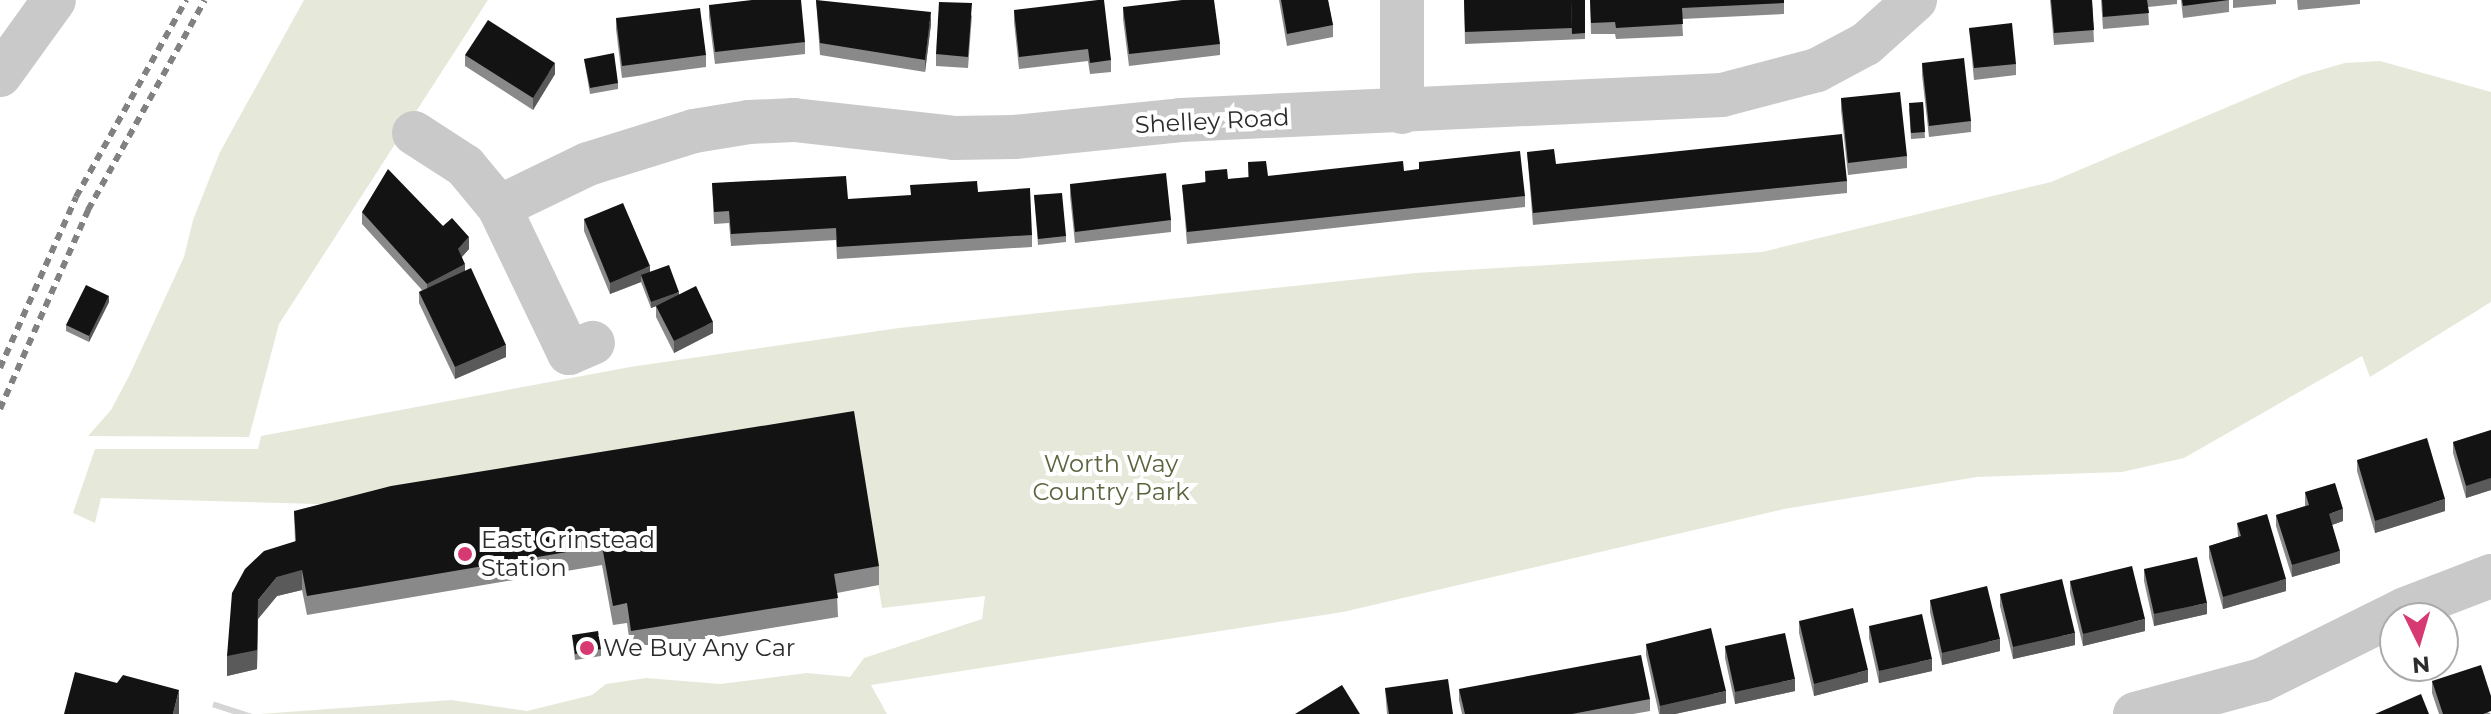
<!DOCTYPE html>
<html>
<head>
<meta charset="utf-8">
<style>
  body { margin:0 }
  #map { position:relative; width:2491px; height:714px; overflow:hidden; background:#fff; font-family:Montserrat,sans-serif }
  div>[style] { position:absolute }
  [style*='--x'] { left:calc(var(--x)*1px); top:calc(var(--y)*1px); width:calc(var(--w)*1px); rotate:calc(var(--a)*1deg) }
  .green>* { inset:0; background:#e6e9da }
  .minor-tunnel>* { height:44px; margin-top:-22px; transform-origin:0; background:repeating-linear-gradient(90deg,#d5d5d5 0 44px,transparent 0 66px) }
  .minor>* { height:44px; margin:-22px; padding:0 22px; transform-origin:22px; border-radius:22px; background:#c9c9c9 }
  .rail>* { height:6px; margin-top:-3px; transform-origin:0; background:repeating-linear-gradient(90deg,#818181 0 8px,transparent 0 14px) }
  .wall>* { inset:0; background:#898989 }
  .shaded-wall>* { inset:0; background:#5a5a5a }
  .building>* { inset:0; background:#131313 }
  .dots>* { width:22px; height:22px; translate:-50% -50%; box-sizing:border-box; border:4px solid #fff; border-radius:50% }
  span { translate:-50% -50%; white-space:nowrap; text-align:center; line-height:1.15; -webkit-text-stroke:8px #fff; paint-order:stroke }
  .street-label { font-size:24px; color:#2c2c2c }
  .park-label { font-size:24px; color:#5a643d }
  .poi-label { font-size:24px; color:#2c2c2c }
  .left { translate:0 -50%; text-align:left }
  .north { position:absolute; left:2379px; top:602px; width:80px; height:80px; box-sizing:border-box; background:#fff; border:2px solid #ababab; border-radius:50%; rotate:175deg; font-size:22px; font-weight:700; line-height:32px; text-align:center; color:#2c2c2c }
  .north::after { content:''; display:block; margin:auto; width:28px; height:36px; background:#d73a73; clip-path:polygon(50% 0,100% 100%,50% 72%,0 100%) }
</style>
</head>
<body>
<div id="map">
  <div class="green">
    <i style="clip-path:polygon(304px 0,488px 0,279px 324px,249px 437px,88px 436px,111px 410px,129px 376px,184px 257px,193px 220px,220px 152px)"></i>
    <i style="clip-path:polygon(2380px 61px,2491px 92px,2491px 302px,2370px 377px,2362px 356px,2184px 458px,2122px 472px,1977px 477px,1784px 509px,1343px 612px,871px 685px,887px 714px,260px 714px,451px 700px,527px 711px,592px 695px,606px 684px,646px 678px,720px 684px,807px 673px,850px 677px,864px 658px,982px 619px,985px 596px,882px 608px,854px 431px,391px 506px,101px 498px,95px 523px,73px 513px,95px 449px,258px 449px,261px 436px,630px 367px,899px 328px,1416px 273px,1762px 252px,2051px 182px,2303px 75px,2345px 63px)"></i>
  </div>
  <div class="minor-tunnel">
    <i style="--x:233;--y:714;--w:6;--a:-72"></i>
  </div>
  <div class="minor">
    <i style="--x:1402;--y:0;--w:112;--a:90"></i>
    <i style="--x:0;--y:75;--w:92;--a:-54.2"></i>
    <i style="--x:414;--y:133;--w:61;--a:32.9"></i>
    <i style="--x:465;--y:166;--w:53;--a:50.3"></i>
    <i style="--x:499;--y:207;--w:162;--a:64.4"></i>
    <i style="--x:569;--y:353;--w:26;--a:-23"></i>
    <i style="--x:499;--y:207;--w:99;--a:-25.8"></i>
    <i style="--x:588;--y:164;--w:111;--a:-17.3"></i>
    <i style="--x:694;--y:131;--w:56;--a:-9.3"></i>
    <i style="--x:749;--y:122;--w:45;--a:-2.5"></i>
    <i style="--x:794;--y:120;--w:161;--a:6.4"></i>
    <i style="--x:954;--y:138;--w:60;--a:-1"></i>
    <i style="--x:1014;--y:137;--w:168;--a:-5.8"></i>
    <i style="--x:1181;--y:120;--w:542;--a:-2.65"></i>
    <i style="--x:1722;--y:95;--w:98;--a:-14.7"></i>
    <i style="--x:1817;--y:70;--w:55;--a:-28"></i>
    <i style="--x:1866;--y:44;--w:66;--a:-41.9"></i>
    <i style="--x:2135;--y:714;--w:131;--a:-15"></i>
    <i style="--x:2262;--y:680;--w:160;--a:-26.4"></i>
    <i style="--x:2405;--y:609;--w:92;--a:-21"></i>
  </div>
  <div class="rail">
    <i style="--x:0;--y:368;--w:187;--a:-66"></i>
    <i style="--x:76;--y:197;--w:226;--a:-60.8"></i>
    <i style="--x:0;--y:409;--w:218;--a:-66.1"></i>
    <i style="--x:88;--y:210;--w:240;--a:-60.9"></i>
  </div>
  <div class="wall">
    <i style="clip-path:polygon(816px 0,931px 24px,925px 72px,820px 55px)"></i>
    <i style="clip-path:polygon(1279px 0,1328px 0,1333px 25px,1333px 37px,1287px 46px)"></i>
    <i style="clip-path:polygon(1464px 0,1585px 0,1585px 39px,1465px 44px)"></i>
    <i style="clip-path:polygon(1590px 0,1784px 0,1784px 14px,1682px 19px,1683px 36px,1616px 39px,1615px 34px,1591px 34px)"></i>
    <i style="clip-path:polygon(2050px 0,2092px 0,2094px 42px,2054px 45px)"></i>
    <i style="clip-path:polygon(2101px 0,2177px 0,2177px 4px,2148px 7px,2149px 25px,2103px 29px)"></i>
    <i style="clip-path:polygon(2181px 0,2229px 0,2229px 12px,2183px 18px)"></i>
    <i style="clip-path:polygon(2233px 0,2276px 0,2276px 4px,2233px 8px)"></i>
    <i style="clip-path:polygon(2297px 0,2360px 0,2360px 4px,2298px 10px)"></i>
    <i style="clip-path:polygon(709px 5px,805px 42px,805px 54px,715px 64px,709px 17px)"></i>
    <i style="clip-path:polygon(1123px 7px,1220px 44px,1220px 55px,1129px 66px,1123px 19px)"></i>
    <i style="clip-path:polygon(1014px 10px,1111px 60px,1111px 72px,1090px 74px,1088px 61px,1019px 69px,1014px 22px)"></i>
    <i style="clip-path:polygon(972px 15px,968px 68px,936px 66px,936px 54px)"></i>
    <i style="clip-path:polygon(616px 18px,706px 55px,706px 67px,622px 78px,616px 29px)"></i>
    <i style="clip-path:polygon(1969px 28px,2016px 64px,2016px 75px,1974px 80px)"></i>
    <i style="clip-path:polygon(465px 55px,555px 74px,533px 110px,465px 66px)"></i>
    <i style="clip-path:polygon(584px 59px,618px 83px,618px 89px,590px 94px)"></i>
    <i style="clip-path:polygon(1922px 63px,1971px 121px,1971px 132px,1929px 137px,1922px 75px)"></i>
    <i style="clip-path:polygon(1841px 98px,1907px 156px,1907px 168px,1848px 175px,1841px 110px)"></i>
    <i style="clip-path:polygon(1923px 102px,1925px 138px,1911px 139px,1909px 109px)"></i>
    <i style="clip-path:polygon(1527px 152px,1556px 164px,1847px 181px,1847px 193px,1533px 225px)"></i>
    <i style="clip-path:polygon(1248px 162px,1268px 176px,1404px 171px,1525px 196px,1525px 207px,1187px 244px,1182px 185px,1205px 183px,1205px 171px,1228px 179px,1248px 178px)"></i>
    <i style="clip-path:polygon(712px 183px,848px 199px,1032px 235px,1032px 247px,837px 259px,836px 240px,731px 246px,729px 223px,714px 224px)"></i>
    <i style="clip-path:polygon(1070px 184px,1171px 220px,1171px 232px,1075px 243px,1070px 196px)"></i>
    <i style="clip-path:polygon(1034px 195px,1066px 236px,1066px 242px,1038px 245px)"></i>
    <i style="clip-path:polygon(362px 212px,443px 226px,469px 249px,462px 257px,465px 271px,506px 357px,455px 379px,419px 303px,419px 292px,422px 290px,362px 224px)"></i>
    <i style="clip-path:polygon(584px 219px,650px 272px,679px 294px,713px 333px,674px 353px,656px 317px,656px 306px,651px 308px,641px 282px,610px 294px,584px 231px)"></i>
    <i style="clip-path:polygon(109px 302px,89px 342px,66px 331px,66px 325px)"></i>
    <i style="clip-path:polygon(2491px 430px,2491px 490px,2466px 498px,2453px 453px,2453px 442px)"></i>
    <i style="clip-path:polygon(2357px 460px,2445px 511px,2375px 533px,2357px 471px)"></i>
    <i style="clip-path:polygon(2305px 492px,2343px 521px,2332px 525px,2340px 563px,2292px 577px,2276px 526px,2276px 515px,2305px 506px)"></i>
    <i style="clip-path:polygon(294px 511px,879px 566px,879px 585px,837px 593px,838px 617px,631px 651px,627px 623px,613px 625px,602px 565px,307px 615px,302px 590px,277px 596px,258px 619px,257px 669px,227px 676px,295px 542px)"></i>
    <i style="clip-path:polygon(2237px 523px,2286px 591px,2223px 609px,2209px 558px,2209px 546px,2238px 537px)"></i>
    <i style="clip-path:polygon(2144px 569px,2207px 614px,2154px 626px,2144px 581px)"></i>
    <i style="clip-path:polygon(2070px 581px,2145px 631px,2083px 646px,2070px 593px)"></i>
    <i style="clip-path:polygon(2000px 594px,2075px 645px,2013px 659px,2000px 606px)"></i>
    <i style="clip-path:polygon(1930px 600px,2000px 651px,1942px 665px,1930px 612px)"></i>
    <i style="clip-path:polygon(1799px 621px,1868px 682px,1814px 696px,1799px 633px)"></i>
    <i style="clip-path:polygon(1869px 626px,1932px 671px,1879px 683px,1869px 638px)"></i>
    <i style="clip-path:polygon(572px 635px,601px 649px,601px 656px,575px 660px)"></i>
    <i style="clip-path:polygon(1646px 644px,1726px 703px,1675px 714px,1659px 714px,1646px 655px)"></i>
    <i style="clip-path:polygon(1725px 646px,1795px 691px,1735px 704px,1725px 658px)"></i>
    <i style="clip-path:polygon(2432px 681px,2491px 714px,2439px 714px,2432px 693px)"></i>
    <i style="clip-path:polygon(1385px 688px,1453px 714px,1387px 714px)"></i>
    <i style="clip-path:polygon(1459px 689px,1650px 699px,1650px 711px,1633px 714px,1462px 714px,1459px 700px)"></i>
  </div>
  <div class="shaded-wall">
    <i style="clip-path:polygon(931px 12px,931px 24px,925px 72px,925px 60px)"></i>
    <i style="clip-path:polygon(555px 63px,555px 74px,533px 110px,533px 98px)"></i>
    <i style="clip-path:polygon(469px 237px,469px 249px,458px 261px,458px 249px)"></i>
    <i style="clip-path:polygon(465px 264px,465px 276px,427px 296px,427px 284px)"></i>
    <i style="clip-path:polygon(650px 266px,650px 278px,641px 275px,641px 282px,610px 294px,610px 283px)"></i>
    <i style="clip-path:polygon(679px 292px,679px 298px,651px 308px,651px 302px)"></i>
    <i style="clip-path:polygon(109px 296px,109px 302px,89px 342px,89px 336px)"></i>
    <i style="clip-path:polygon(713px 322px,713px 333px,674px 353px,674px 341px)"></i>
    <i style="clip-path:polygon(506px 345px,506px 357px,455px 379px,455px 367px)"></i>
    <i style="clip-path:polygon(2491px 478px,2491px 490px,2466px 498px,2466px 486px)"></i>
    <i style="clip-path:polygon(2445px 499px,2445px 511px,2375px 533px,2375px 521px)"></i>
    <i style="clip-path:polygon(2343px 509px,2343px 521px,2329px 526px,2329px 514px)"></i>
    <i style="clip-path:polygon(2340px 551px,2340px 563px,2292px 577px,2292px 565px)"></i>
    <i style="clip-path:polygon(302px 570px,302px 590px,277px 596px,258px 619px,257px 669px,227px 676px,227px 656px,258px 600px,277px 577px)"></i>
    <i style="clip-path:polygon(2286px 579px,2286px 591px,2223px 609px,2223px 597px)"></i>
    <i style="clip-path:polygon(2207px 603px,2207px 614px,2154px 626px,2154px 614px)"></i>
    <i style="clip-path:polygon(2145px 619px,2145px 631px,2083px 646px,2083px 634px)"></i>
    <i style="clip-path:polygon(2075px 633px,2075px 645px,2013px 659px,2013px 647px)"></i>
    <i style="clip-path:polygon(2000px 639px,2000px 651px,1942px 665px,1942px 653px)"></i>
    <i style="clip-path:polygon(1932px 659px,1932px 671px,1879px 683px,1879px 671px)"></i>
    <i style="clip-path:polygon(1868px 670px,1868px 682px,1814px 696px,1814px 684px)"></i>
    <i style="clip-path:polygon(1795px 679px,1795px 691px,1735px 704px,1735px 692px)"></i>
    <i style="clip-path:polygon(179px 690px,179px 714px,173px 714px)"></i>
    <i style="clip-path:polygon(1726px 691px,1726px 703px,1675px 714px,1660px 714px,1660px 706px)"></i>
  </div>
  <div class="building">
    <i style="clip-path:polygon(752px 0,801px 0,805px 42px,715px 52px,709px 5px)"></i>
    <i style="clip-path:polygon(816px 0,931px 12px,925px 60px,820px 43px)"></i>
    <i style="clip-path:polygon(1098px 0,1104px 0,1111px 60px,1090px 63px,1088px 49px,1019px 57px,1014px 10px)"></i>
    <i style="clip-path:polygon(1182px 0,1214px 0,1220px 44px,1129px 54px,1123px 7px)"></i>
    <i style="clip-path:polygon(1281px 0,1328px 0,1333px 25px,1287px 34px)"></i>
    <i style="clip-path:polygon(1464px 0,1571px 0,1572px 28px,1465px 32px)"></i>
    <i style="clip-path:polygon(1571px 0,1585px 0,1585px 33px,1572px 34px)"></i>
    <i style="clip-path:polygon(1590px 0,1784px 0,1784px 3px,1682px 8px,1683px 24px,1616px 28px,1615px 22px,1591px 23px)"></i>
    <i style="clip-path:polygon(2051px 0,2092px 0,2094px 30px,2054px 33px)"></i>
    <i style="clip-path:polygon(2102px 0,2147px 0,2149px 13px,2103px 17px)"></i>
    <i style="clip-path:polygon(2182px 0,2229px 0,2183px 6px)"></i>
    <i style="clip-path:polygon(939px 2px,972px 3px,968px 57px,936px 54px)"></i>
    <i style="clip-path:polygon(700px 8px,706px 55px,622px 66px,616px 18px)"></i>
    <i style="clip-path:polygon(488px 20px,555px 63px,533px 98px,465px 55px)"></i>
    <i style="clip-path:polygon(2012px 23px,2016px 64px,1974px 68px,1969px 28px)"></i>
    <i style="clip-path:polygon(614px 53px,618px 83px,590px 88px,584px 59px)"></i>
    <i style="clip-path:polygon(1964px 58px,1971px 121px,1929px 126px,1922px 63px)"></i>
    <i style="clip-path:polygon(1900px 92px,1907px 156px,1848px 163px,1841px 98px)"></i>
    <i style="clip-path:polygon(1923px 102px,1925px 132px,1911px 133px,1909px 103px)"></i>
    <i style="clip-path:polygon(1842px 134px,1847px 181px,1533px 213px,1527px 152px,1554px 149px,1556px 164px)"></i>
    <i style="clip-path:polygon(1520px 151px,1525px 196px,1187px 232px,1182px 185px,1206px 182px,1205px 171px,1227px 169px,1228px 179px,1249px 177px,1248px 162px,1266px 161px,1268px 176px,1403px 161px,1404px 171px,1419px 169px,1419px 162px)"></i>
    <i style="clip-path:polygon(388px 169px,443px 226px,452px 218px,469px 237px,458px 249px,465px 264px,427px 284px,362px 212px)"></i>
    <i style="clip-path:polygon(1166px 173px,1171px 220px,1075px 232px,1070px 184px)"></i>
    <i style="clip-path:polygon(846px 176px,848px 199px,911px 195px,910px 185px,977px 181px,978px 192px,1030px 188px,1032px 235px,837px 247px,836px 228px,731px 234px,729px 211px,714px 212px,712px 183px)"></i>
    <i style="clip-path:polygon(1062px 193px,1066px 236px,1038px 239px,1034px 195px)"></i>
    <i style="clip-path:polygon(623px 203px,650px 266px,610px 283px,584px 219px)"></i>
    <i style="clip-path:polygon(669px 265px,679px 292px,651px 302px,641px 275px)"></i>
    <i style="clip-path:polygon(471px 268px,506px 345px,455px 367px,419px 292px)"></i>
    <i style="clip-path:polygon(86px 285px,109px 296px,89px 336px,66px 325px)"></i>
    <i style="clip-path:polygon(696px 286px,713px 322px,674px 341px,656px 306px)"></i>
    <i style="clip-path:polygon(854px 411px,879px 566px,834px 574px,838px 598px,631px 631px,627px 603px,613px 606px,602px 546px,307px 596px,302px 570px,277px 577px,258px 600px,257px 650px,227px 656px,232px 593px,245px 569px,264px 551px,296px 541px,294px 511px,391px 486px)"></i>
    <i style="clip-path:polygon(2491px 430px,2491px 478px,2466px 486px,2453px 442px)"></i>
    <i style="clip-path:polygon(2427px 438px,2445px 499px,2375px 521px,2357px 460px)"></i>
    <i style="clip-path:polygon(2335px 483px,2343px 509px,2329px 514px,2340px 551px,2292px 565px,2276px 515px,2309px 505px,2305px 492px)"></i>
    <i style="clip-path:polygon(2267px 514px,2286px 579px,2223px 597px,2209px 546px,2241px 536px,2237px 523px)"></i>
    <i style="clip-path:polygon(2197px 557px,2207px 603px,2154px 614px,2144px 569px)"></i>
    <i style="clip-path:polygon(2132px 566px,2145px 619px,2083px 634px,2070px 581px)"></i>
    <i style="clip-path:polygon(2062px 579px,2075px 633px,2013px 647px,2000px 594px)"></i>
    <i style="clip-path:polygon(1987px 586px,2000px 639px,1942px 653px,1930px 600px)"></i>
    <i style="clip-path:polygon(1853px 608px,1868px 670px,1814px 684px,1799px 621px)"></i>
    <i style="clip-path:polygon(1922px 614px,1932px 659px,1879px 671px,1869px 626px)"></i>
    <i style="clip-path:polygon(1711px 628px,1726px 691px,1660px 706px,1646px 644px)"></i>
    <i style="clip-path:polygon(598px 631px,601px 649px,575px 654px,572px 635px)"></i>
    <i style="clip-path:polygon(1785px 633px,1795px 679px,1735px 692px,1725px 646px)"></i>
    <i style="clip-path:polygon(1641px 655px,1650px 699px,1572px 714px,1465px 714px,1459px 689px)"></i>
    <i style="clip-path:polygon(2481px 665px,2491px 696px,2491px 711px,2483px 714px,2443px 714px,2432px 681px)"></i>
    <i style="clip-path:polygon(75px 672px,117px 683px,123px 675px,179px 690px,173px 714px,64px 714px)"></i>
    <i style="clip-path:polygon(1448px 679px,1453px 714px,1389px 714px,1385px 688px)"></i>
    <i style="clip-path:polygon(1342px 685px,1360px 714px,1295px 714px)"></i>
    <i style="clip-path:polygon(2421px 694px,2429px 714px,2375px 714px)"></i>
  </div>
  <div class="dots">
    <i style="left:465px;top:554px;background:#d73a73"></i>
    <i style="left:587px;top:648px;background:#d73a73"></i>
  </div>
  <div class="street-label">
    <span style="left:1212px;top:121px;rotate:-3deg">Shelley Road</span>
  </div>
  <div class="park-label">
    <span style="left:1111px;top:478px">Worth Way<br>Country Park</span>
  </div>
  <div class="poi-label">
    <span class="left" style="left:481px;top:554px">East Grinstead<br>Station</span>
    <span class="left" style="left:603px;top:648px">We Buy Any Car</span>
  </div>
  <div class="north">N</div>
</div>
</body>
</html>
